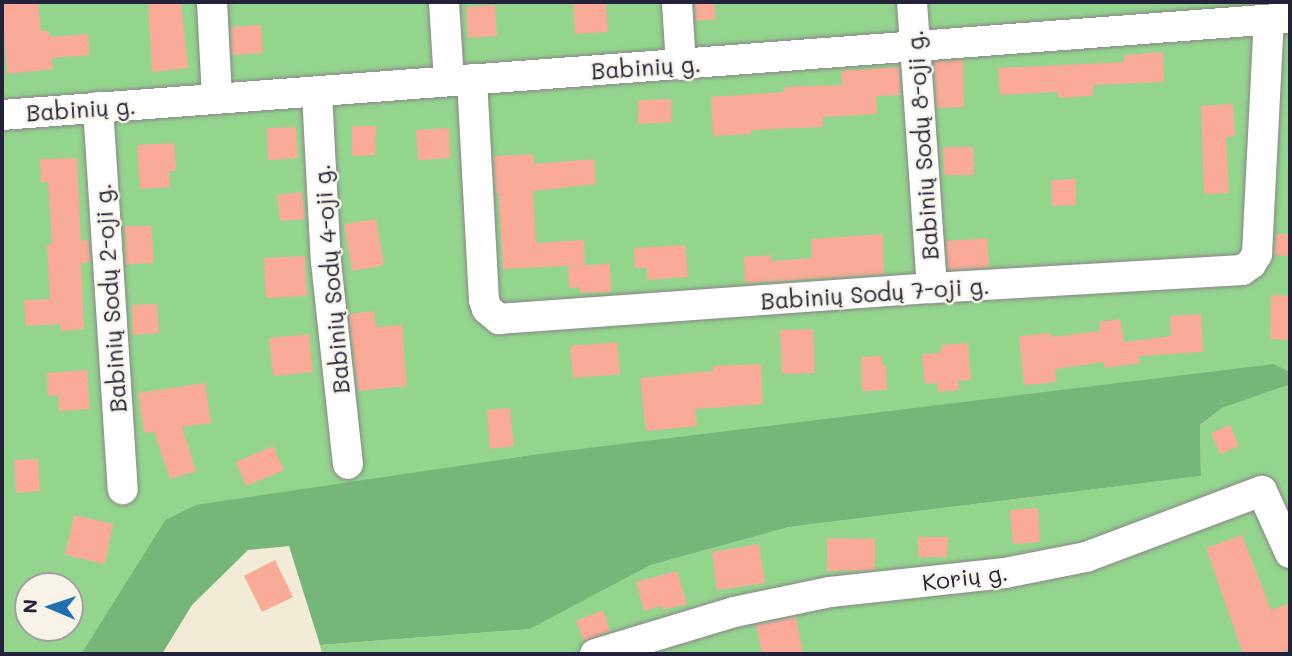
<!DOCTYPE html>
<html>
<head>
<meta charset="utf-8">
<style>
  body { margin:0 }
  #map { position:relative; width:1292px; height:656px; overflow:hidden; background:#f2ebd5; font-family:Mali,sans-serif }
  div>[style] { position:absolute }
  [style*='--x'] { left:calc(var(--x)*1px); top:calc(var(--y)*1px); width:calc(var(--w)*1px); rotate:calc(var(--a)*1deg) }
  .green>* { inset:0; background:#93d58d }
  .forest>* { inset:0; background:#76b678 }
  .building>* { inset:0; background:#f9ab98 }
  .roads { filter:drop-shadow(0 0 2px #8a8688) drop-shadow(0 0 2px #8a8688) }
  .minor>* { height:30px; margin:-15px; padding:0 15px; transform-origin:15px; border-radius:15px; background:#fff }
  span { translate:-50% -50%; white-space:nowrap; text-align:center; line-height:1.15; -webkit-text-stroke:5px #f7f3e8; paint-order:stroke }
  .street-label { font-size:23px; color:#22223b }
  .frame { position:absolute; inset:0; border:4px solid #22223b; pointer-events:none }
  .north { position:absolute; left:14px; top:572px; width:70px; height:70px; box-sizing:border-box; background:#f7f3e8; border:2px solid #a29fa3; border-radius:50%; rotate:272deg; font-size:19px; font-weight:700; line-height:28px; text-align:center; color:#22223b }
  .north::after { content:''; display:block; margin:auto; width:24px; height:32px; background:#1f6fb2; clip-path:polygon(50% 0,100% 100%,50% 72%,0 100%) }
</style>
</head>
<body>
<div id="map">
  <div class="green">
    <i style="clip-path:polygon(evenodd,2px 2px,1290px 2px,1290px 654px,322px 654px,320px 645px,530px 629px,651px 565px,789px 527px,1201px 476px,1200px 425px,1222px 408px,1289px 385px,531px 455px,303px 490px,165px 520px,81px 654px,2px 654px,2px 2px,28px 586px,70px 586px,70px 628px,28px 628px,28px 586px)"></i>
  </div>
  <div class="forest">
    <i style="clip-path:polygon(1274px 364px,1289px 372px,1289px 385px,1222px 408px,1200px 425px,1201px 476px,789px 527px,651px 565px,530px 629px,320px 645px,289px 546px,248px 550px,192px 605px,162px 654px,81px 654px,165px 520px,196px 505px,531px 455px)"></i>
  </div>
  <div class="building">
    <i style="clip-path:polygon(2px 2px,38px 2px,41px 31px,49px 31px,50px 37px,88px 34px,90px 55px,52px 58px,53px 69px,7px 74px)"></i>
    <i style="clip-path:polygon(148px 2px,181px 2px,188px 68px,152px 72px)"></i>
    <i style="clip-path:polygon(573px 2px,606px 2px,608px 32px,575px 34px)"></i>
    <i style="clip-path:polygon(695px 2px,714px 2px,716px 19px,696px 21px)"></i>
    <i style="clip-path:polygon(495px 5px,497px 36px,468px 38px,466px 7px)"></i>
    <i style="clip-path:polygon(261px 25px,263px 53px,232px 55px,231px 27px)"></i>
    <i style="clip-path:polygon(1163px 52px,1164px 82px,1093px 85px,1093px 96px,1058px 98px,1058px 92px,1000px 95px,998px 68px,1124px 62px,1124px 55px)"></i>
    <i style="clip-path:polygon(963px 60px,964px 107px,937px 108px,934px 62px)"></i>
    <i style="clip-path:polygon(899px 67px,901px 95px,876px 96px,877px 114px,823px 117px,823px 127px,751px 130px,751px 134px,713px 136px,711px 97px,784px 92px,783px 87px,842px 85px,841px 71px)"></i>
    <i style="clip-path:polygon(671px 99px,672px 122px,638px 124px,638px 100px)"></i>
    <i style="clip-path:polygon(1233px 104px,1235px 136px,1226px 137px,1229px 193px,1204px 194px,1201px 106px)"></i>
    <i style="clip-path:polygon(352px 126px,376px 126px,375px 155px,352px 156px)"></i>
    <i style="clip-path:polygon(296px 127px,298px 158px,268px 160px,267px 128px)"></i>
    <i style="clip-path:polygon(449px 128px,450px 158px,418px 160px,416px 130px)"></i>
    <i style="clip-path:polygon(174px 143px,176px 171px,169px 171px,170px 187px,140px 189px,137px 145px)"></i>
    <i style="clip-path:polygon(943px 147px,973px 147px,974px 175px,944px 175px)"></i>
    <i style="clip-path:polygon(533px 154px,534px 164px,594px 159px,596px 184px,533px 191px,536px 243px,584px 240px,585px 265px,503px 269px,499px 193px,496px 193px,494px 156px)"></i>
    <i style="clip-path:polygon(77px 158px,81px 241px,88px 240px,90px 262px,81px 263px,84px 329px,60px 331px,60px 324px,26px 326px,24px 300px,50px 299px,47px 244px,52px 244px,48px 182px,41px 182px,40px 159px)"></i>
    <i style="clip-path:polygon(1076px 179px,1076px 205px,1052px 206px,1051px 180px)"></i>
    <i style="clip-path:polygon(302px 192px,305px 219px,280px 221px,277px 195px)"></i>
    <i style="clip-path:polygon(376px 219px,384px 265px,352px 271px,344px 224px)"></i>
    <i style="clip-path:polygon(125px 226px,151px 226px,154px 263px,126px 264px)"></i>
    <i style="clip-path:polygon(883px 234px,884px 274px,745px 283px,744px 257px,771px 255px,771px 261px,812px 258px,811px 239px)"></i>
    <i style="clip-path:polygon(1276px 234px,1290px 234px,1289px 256px,1274px 255px)"></i>
    <i style="clip-path:polygon(987px 238px,989px 267px,948px 270px,946px 241px)"></i>
    <i style="clip-path:polygon(685px 245px,688px 277px,647px 280px,647px 268px,635px 268px,634px 248px)"></i>
    <i style="clip-path:polygon(305px 256px,307px 296px,266px 298px,264px 258px)"></i>
    <i style="clip-path:polygon(610px 264px,611px 292px,580px 293px,580px 287px,569px 288px,568px 266px)"></i>
    <i style="clip-path:polygon(1271px 295px,1290px 296px,1290px 340px,1270px 339px)"></i>
    <i style="clip-path:polygon(157px 304px,159px 333px,133px 335px,132px 305px)"></i>
    <i style="clip-path:polygon(374px 311px,376px 327px,402px 325px,407px 386px,358px 391px,349px 314px)"></i>
    <i style="clip-path:polygon(1201px 314px,1203px 352px,1139px 356px,1140px 363px,1104px 368px,1104px 362px,1055px 369px,1056px 382px,1024px 385px,1019px 336px,1051px 333px,1051px 337px,1100px 331px,1099px 322px,1120px 319px,1124px 342px,1171px 336px,1170px 316px)"></i>
    <i style="clip-path:polygon(813px 329px,815px 373px,782px 374px,780px 330px)"></i>
    <i style="clip-path:polygon(309px 334px,313px 372px,273px 376px,269px 338px)"></i>
    <i style="clip-path:polygon(617px 342px,620px 374px,573px 378px,570px 346px)"></i>
    <i style="clip-path:polygon(968px 343px,971px 380px,958px 381px,959px 390px,938px 392px,937px 383px,925px 384px,922px 354px,941px 353px,941px 345px)"></i>
    <i style="clip-path:polygon(882px 356px,882px 365px,886px 365px,887px 390px,862px 391px,861px 357px)"></i>
    <i style="clip-path:polygon(761px 364px,763px 404px,695px 409px,697px 426px,646px 431px,640px 378px,713px 371px,713px 366px)"></i>
    <i style="clip-path:polygon(87px 370px,90px 409px,59px 411px,58px 395px,48px 396px,47px 373px)"></i>
    <i style="clip-path:polygon(205px 383px,211px 423px,182px 427px,196px 471px,170px 479px,154px 432px,144px 433px,138px 393px)"></i>
    <i style="clip-path:polygon(510px 408px,514px 446px,490px 449px,487px 410px)"></i>
    <i style="clip-path:polygon(1230px 425px,1239px 446px,1220px 454px,1211px 433px)"></i>
    <i style="clip-path:polygon(273px 446px,284px 470px,246px 486px,236px 462px)"></i>
    <i style="clip-path:polygon(38px 459px,40px 491px,16px 493px,14px 460px)"></i>
    <i style="clip-path:polygon(1038px 508px,1040px 542px,1013px 544px,1010px 510px)"></i>
    <i style="clip-path:polygon(74px 515px,113px 524px,105px 564px,65px 555px)"></i>
    <i style="clip-path:polygon(1242px 535px,1271px 610px,1290px 603px,1290px 649px,1277px 654px,1243px 654px,1206px 548px)"></i>
    <i style="clip-path:polygon(918px 537px,948px 537px,947px 557px,918px 557px)"></i>
    <i style="clip-path:polygon(827px 538px,875px 539px,875px 570px,827px 571px)"></i>
    <i style="clip-path:polygon(759px 544px,765px 583px,717px 590px,712px 552px)"></i>
    <i style="clip-path:polygon(275px 560px,293px 597px,262px 612px,244px 576px)"></i>
    <i style="clip-path:polygon(677px 571px,687px 604px,663px 610px,662px 606px,644px 611px,636px 582px)"></i>
    <i style="clip-path:polygon(603px 610px,610px 631px,584px 641px,576px 621px)"></i>
    <i style="clip-path:polygon(796px 617px,803px 654px,762px 654px,756px 625px)"></i>
  </div>
  <div class="roads">
    <div class="minor">
      <i style="--x:212;--y:2;--w:97;--a:87"></i>
      <i style="--x:444;--y:2;--w:79;--a:86.4"></i>
      <i style="--x:677;--y:2;--w:63;--a:86.4"></i>
      <i style="--x:912;--y:2;--w:287;--a:86"></i>
      <i style="--x:472;--y:79;--w:221;--a:86.9"></i>
      <i style="--x:484;--y:300;--w:9;--a:72"></i>
      <i style="--x:487;--y:309;--w:16;--a:40"></i>
      <i style="--x:499;--y:319;--w:434;--a:-4.1"></i>
      <i style="--x:932;--y:288;--w:311;--a:-3.3"></i>
      <i style="--x:1242;--y:270;--w:11;--a:-34"></i>
      <i style="--x:1251;--y:264;--w:12;--a:-59"></i>
      <i style="--x:1257;--y:254;--w:234;--a:-87.1"></i>
      <i style="--x:317;--y:93;--w:169;--a:87"></i>
      <i style="--x:326;--y:262;--w:203;--a:83.8"></i>
      <i style="--x:98;--y:107;--w:383;--a:86.3"></i>
      <i style="--x:2;--y:115;--w:1292;--a:-4.31"></i>
      <i style="--x:595;--y:654;--w:145;--a:-16.8"></i>
      <i style="--x:734;--y:612;--w:98;--a:-11.8"></i>
      <i style="--x:830;--y:592;--w:176;--a:-6.2"></i>
      <i style="--x:1005;--y:573;--w:83;--a:-11.2"></i>
      <i style="--x:1086;--y:557;--w:188;--a:-20.6"></i>
      <i style="--x:1262;--y:491;--w:68;--a:65.7"></i>
    </div>
  </div>
  <div class="street-label">
    <span style="left:646px;top:67px;rotate:-4deg">Babinių g.</span>
    <span style="left:81px;top:109px;rotate:-4deg">Babinių g.</span>
    <span style="left:922px;top:145px;rotate:-94deg">Babinių Sodų 8-oji g.</span>
    <span style="left:331px;top:279px;rotate:-95deg">Babinių Sodų 4-oji g.</span>
    <span style="left:875px;top:293px;rotate:-4deg">Babinių Sodų 7-oji g.</span>
    <span style="left:110px;top:298px;rotate:-94deg">Babinių Sodų 2-oji g.</span>
    <span style="left:965px;top:577px;rotate:-7deg">Korių g.</span>
  </div>
  <div class="frame"></div>
  <div class="north">N</div>
</div>
</body>
</html>
